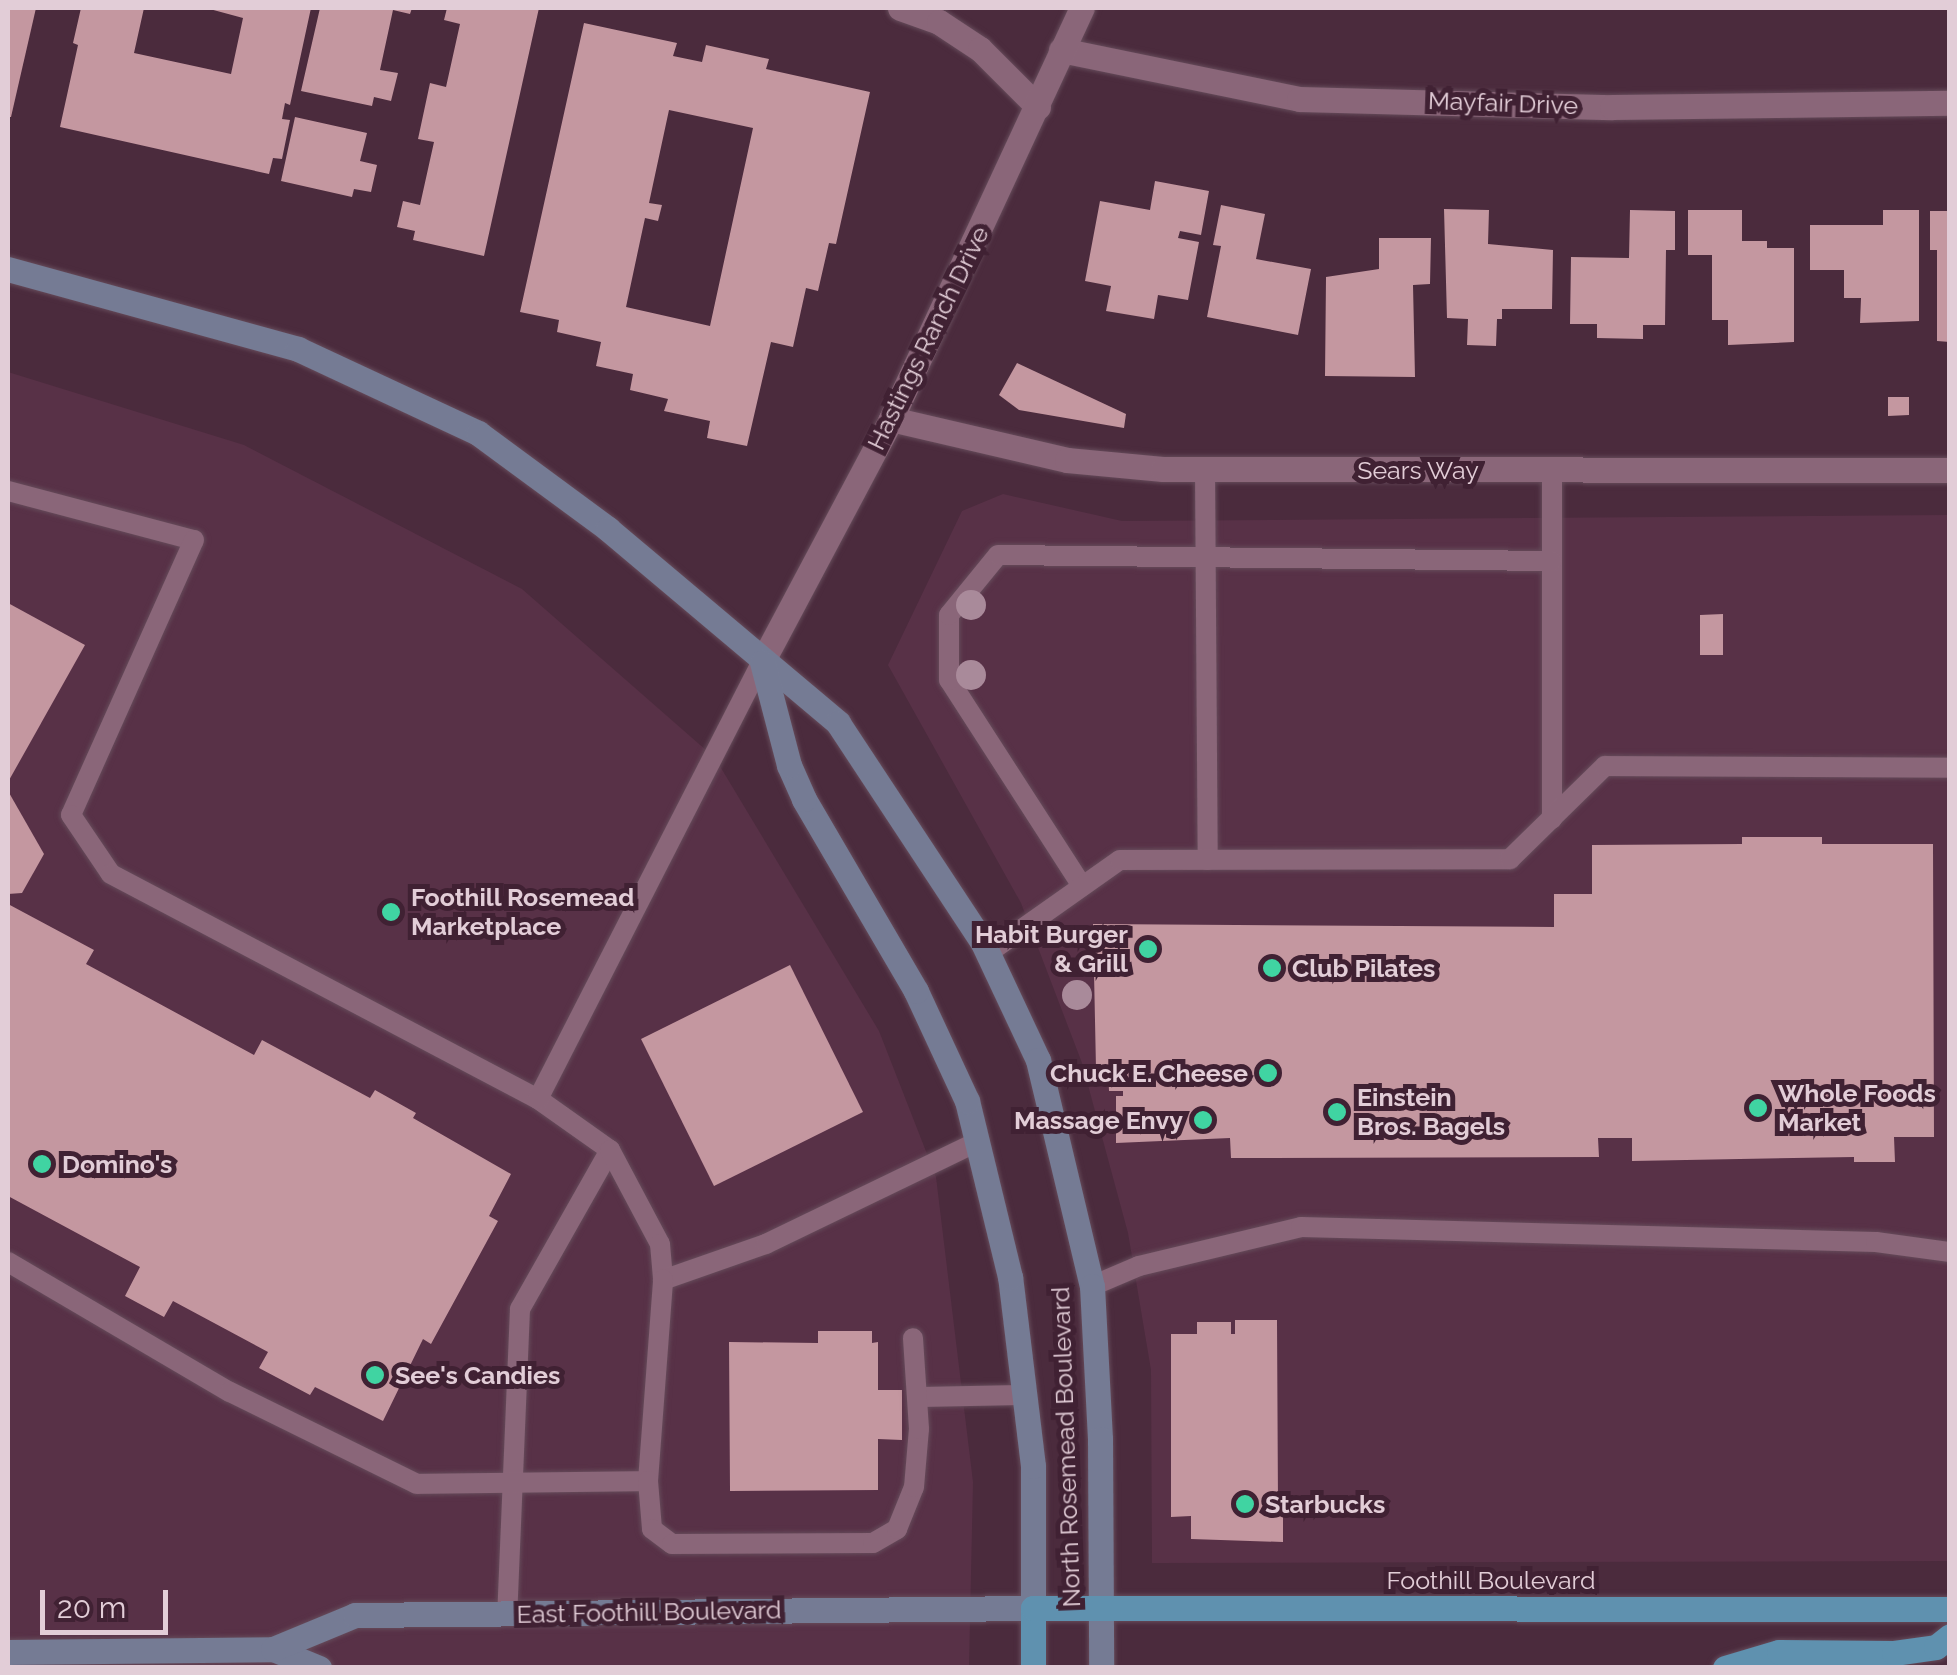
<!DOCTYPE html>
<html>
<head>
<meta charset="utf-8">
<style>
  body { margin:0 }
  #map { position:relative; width:1957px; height:1675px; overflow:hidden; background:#4b2b3d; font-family:Raleway,sans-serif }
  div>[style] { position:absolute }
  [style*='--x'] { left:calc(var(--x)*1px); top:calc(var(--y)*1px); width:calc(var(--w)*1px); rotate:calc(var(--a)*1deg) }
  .built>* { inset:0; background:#583147 }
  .building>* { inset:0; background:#c497a0 }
  .roads { filter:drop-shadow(0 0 2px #654b5a) drop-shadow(0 0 2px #654b5a) }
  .lane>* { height:20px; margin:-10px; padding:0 10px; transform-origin:10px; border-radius:10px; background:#8a6679 }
  .street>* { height:25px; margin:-12.5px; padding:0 12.5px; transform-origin:12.5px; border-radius:12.5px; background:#8a6679 }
  .secondary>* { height:25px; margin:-12.5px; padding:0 12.5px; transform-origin:12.5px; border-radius:12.5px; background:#757b94 }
  .primary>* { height:25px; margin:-12.5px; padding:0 12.5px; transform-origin:12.5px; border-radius:12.5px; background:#5f91af }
  .trees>* { width:30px; height:30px; margin:-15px; border-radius:50%; background:#a98a9a }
  .dots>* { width:28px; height:28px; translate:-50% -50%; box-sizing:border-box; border:5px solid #402133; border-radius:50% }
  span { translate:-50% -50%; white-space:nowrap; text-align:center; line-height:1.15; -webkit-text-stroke:10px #402133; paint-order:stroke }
  .street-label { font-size:25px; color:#e2cdd7 }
  .poi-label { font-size:25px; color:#e2cdd7; font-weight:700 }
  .left { translate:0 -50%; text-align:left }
  .right { translate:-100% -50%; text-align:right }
  .frame { position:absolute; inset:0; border:10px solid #e2cdd7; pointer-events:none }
  .scale { position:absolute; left:40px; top:1590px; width:128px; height:45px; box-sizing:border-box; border:5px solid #e2cdd7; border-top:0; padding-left:12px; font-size:30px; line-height:35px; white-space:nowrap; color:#e2cdd7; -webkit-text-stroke:8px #402133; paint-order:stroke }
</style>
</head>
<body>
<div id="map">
  <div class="built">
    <i style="clip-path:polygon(8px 372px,244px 445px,522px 589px,715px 758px,879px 1031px,936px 1177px,973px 1482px,969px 1667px,8px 1667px)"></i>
    <i style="clip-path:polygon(1003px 494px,1122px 521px,1949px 515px,1949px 1561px,1152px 1563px,1151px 1370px,1128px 1233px,1082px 1063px,1021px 903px,888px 665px,962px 511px)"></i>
  </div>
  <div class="building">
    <i style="clip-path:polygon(8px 8px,36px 8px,11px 117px,8px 117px)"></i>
    <i style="clip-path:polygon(81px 8px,144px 8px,134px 53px,231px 74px,243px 18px,206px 8px,311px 8px,290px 105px,285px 103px,282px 119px,290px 120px,282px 159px,273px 158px,269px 174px,60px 127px,78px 45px,73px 43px)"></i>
    <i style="clip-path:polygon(320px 8px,412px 8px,410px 14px,393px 10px,380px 70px,398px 73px,391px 101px,374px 97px,372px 106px,301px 91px)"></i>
    <i style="clip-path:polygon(447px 8px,539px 8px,484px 256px,413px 240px,415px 231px,397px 227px,403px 201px,420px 205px,434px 142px,418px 139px,430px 83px,446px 87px,460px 24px,444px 20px)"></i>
    <i style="clip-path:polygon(evenodd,584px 23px,677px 43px,673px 56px,702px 62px,706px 45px,769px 59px,766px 69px,870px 92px,836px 244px,829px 243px,818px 291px,806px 288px,793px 347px,771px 342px,747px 446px,707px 438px,710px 421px,664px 411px,668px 399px,630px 390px,633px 374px,596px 366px,601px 342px,557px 332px,559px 320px,520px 312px,584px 23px,669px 110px,753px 128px,710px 326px,626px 307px,645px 218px,658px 221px,662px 205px,649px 203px,669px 110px)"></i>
    <i style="clip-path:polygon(295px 117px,367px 133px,360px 161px,377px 165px,371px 192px,354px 189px,352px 197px,281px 181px)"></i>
    <i style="clip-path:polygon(1155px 181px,1209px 191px,1201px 235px,1180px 231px,1178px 238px,1199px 242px,1188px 300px,1158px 295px,1154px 319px,1106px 311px,1111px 286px,1085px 281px,1100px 201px,1150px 210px)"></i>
    <i style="clip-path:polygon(1221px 205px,1265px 214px,1256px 259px,1311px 269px,1298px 335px,1207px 317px,1221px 246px,1213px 245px)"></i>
    <i style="clip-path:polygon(1444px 209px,1489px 210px,1488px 244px,1553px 250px,1552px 309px,1502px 309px,1502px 319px,1497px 319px,1496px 346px,1467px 345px,1468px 319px,1447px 318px)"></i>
    <i style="clip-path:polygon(1630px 210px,1675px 211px,1675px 250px,1666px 250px,1665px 325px,1643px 325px,1643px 339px,1597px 338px,1597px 324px,1570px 324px,1571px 257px,1629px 258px)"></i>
    <i style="clip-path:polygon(1688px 210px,1742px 210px,1742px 241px,1767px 241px,1767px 248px,1794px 248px,1794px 342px,1728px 345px,1728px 320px,1712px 320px,1712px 255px,1688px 255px)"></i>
    <i style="clip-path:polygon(1883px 210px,1919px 210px,1919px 321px,1860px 323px,1861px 298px,1844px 298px,1844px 270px,1810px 270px,1810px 225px,1883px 225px)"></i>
    <i style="clip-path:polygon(1930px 211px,1950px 211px,1950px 342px,1937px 341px,1937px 250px,1930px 250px)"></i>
    <i style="clip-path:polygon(1379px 238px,1431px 238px,1430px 284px,1413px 285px,1415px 377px,1325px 376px,1326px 277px,1379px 269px)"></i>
    <i style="clip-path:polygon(1017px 363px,1126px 414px,1124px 428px,1019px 410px,999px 395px)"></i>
    <i style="clip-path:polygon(1888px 397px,1909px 397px,1909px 415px,1888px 416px)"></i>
    <i style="clip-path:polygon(8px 603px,85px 645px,8px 782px)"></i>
    <i style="clip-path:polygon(1723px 614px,1723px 655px,1700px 655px,1700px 615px)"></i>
    <i style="clip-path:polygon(8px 791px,44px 854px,22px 893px,8px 894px)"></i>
    <i style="clip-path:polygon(1742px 837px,1822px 837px,1822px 844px,1933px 844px,1934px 1137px,1894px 1137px,1895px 1162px,1854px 1162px,1854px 1157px,1632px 1161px,1632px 1138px,1598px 1138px,1599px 1157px,1231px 1158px,1230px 1138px,1116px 1143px,1116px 1096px,1123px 1096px,1123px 1091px,1109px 1091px,1108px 1069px,1096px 1069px,1093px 924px,1554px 927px,1554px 894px,1592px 894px,1592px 845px,1742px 844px)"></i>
    <i style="clip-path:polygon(8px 904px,94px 950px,86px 964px,254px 1055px,262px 1040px,370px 1098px,375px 1090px,416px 1113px,413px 1118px,511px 1174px,489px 1216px,498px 1221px,431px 1344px,423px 1339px,383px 1421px,315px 1387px,310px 1395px,259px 1368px,268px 1352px,173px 1301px,164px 1317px,125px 1296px,140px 1267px,8px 1196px)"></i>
    <i style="clip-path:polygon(790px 965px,863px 1112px,714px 1186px,641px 1039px)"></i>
    <i style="clip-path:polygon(1235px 1320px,1277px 1320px,1278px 1504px,1283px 1504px,1283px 1542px,1191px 1539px,1191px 1516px,1171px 1517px,1171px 1334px,1197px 1334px,1197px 1322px,1231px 1322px,1231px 1334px,1235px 1334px)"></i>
    <i style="clip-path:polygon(818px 1331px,872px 1331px,872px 1343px,878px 1342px,878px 1390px,902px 1390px,902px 1440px,878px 1439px,878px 1490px,730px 1491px,729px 1342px,818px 1343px)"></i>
  </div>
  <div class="roads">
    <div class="lane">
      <i style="--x:1205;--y:469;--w:391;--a:89.6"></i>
      <i style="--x:1552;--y:471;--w:348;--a:90"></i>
      <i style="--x:8;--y:491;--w:192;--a:14.8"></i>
      <i style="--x:194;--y:540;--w:301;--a:114.1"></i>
      <i style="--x:71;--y:815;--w:71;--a:55.9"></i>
      <i style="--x:111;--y:874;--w:483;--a:27.8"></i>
      <i style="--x:538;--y:1099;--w:88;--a:35.3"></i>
      <i style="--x:610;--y:1150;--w:183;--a:119.5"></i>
      <i style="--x:520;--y:1309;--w:304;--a:92.4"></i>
      <i style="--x:1082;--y:886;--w:245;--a:-122.8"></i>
      <i style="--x:949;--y:680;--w:65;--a:-90"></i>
      <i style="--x:949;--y:615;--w:77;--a:-50.8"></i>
      <i style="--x:998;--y:555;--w:554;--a:0.62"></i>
      <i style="--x:988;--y:953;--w:161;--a:-35.2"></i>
      <i style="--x:1120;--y:860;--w:390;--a:-0.1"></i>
      <i style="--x:1510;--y:859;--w:133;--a:-44.4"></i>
      <i style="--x:1605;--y:766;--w:345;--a:0.3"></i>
      <i style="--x:538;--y:1099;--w:491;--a:-62.9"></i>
      <i style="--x:610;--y:1150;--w:106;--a:62"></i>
      <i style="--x:660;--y:1244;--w:36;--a:85"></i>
      <i style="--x:663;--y:1280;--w:109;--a:-19.3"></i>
      <i style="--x:766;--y:1244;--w:234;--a:-25.8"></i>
      <i style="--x:8;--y:1262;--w:257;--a:30.4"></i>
      <i style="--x:230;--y:1392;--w:208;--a:26.2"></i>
      <i style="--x:417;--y:1484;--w:231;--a:-0.7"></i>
      <i style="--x:648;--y:1481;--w:202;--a:-85.7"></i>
      <i style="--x:1092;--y:1286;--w:51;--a:-23.1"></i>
      <i style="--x:1139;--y:1266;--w:167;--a:-13.5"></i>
      <i style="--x:1301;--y:1227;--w:575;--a:1.49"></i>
      <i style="--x:1876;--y:1242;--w:75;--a:7.7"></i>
      <i style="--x:917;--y:1397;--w:107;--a:-1.1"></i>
      <i style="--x:648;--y:1481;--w:48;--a:85.2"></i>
      <i style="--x:652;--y:1529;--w:25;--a:37"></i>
      <i style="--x:672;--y:1544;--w:201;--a:-0.3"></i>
      <i style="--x:873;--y:1543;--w:28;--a:-30"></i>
      <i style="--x:897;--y:1529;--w:45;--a:-68"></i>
      <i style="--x:914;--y:1487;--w:58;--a:-85.1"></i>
      <i style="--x:919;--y:1429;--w:91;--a:-93.8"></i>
    </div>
    <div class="street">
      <i style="--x:900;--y:8;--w:41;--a:19.7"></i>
      <i style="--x:939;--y:22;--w:49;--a:33.4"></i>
      <i style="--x:980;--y:49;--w:82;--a:45"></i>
      <i style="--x:1061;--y:50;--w:243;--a:11.6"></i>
      <i style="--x:1299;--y:99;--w:313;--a:1.5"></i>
      <i style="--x:1612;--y:107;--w:338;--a:-0.7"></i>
      <i style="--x:891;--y:419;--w:181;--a:13.1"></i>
      <i style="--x:1067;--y:460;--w:96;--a:5.4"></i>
      <i style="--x:1163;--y:469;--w:787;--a:0.07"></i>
      <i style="--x:762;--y:662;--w:275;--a:-62"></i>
      <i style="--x:891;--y:419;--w:453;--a:-65.1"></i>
    </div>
    <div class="secondary">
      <i style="--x:8;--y:269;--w:301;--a:15.4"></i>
      <i style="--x:298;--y:349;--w:199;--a:25"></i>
      <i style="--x:478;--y:433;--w:162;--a:36.4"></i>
      <i style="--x:608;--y:529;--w:301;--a:40.1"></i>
      <i style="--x:838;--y:723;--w:261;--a:56.6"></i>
      <i style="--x:982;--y:941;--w:132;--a:64.8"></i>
      <i style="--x:1038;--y:1060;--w:232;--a:76.6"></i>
      <i style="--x:1092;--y:1286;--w:153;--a:87"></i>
      <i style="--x:1100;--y:1439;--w:229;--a:89.7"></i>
      <i style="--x:273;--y:1649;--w:50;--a:22.4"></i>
      <i style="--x:8;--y:1652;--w:265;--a:-0.6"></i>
      <i style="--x:273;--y:1649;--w:89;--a:-22.5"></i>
      <i style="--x:355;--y:1615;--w:678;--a:-0.59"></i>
      <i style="--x:1033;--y:1608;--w:142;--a:-90"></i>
      <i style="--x:1033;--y:1466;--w:190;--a:-96.9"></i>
      <i style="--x:1010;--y:1277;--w:181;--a:-103.7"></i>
      <i style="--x:967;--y:1101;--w:121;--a:-114.9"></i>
      <i style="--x:916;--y:991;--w:222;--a:-120.3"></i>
      <i style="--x:804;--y:799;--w:37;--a:-114"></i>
      <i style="--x:789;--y:765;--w:106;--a:-104.7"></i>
    </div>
    <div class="primary">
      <i style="--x:1033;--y:1668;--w:60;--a:-90"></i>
      <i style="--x:1033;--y:1608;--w:917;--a:0.06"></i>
      <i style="--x:1725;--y:1668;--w:56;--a:-16.5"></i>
      <i style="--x:1779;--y:1652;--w:115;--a:0.5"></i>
      <i style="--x:1894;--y:1653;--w:42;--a:-8.1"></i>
      <i style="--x:1936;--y:1647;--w:18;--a:-38"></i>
    </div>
  </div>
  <div class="trees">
    <i style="left:971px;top:605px"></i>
    <i style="left:971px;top:675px"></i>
    <i style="left:1077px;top:995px"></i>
  </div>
  <div class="dots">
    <i style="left:391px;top:912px;background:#40d4a2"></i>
    <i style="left:1148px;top:949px;background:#40d4a2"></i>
    <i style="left:1272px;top:968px;background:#40d4a2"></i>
    <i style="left:1268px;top:1073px;background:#40d4a2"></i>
    <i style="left:1758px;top:1108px;background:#40d4a2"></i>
    <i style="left:1337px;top:1112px;background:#40d4a2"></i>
    <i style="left:1203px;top:1120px;background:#40d4a2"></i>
    <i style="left:42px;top:1164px;background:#40d4a2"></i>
    <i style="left:375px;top:1375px;background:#40d4a2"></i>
    <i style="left:1245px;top:1504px;background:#40d4a2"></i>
  </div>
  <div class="street-label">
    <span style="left:1503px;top:103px;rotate:2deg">Mayfair Drive</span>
    <span style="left:928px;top:338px;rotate:-64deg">Hastings Ranch Drive</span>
    <span style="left:1418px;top:470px">Sears Way</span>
    <span style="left:1066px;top:1447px;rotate:-92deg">North Rosemead Boulevard</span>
    <span style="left:1491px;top:1580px">Foothill Boulevard</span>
    <span style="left:649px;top:1612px;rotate:-1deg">East Foothill Boulevard</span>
  </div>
  <div class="poi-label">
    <span class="left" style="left:411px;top:912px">Foothill Rosemead<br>Marketplace</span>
    <span class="right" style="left:1128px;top:949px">Habit Burger<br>&amp; Grill</span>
    <span class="left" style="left:1292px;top:968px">Club Pilates</span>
    <span class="right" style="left:1248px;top:1073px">Chuck E. Cheese</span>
    <span class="left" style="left:1778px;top:1108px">Whole Foods<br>Market</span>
    <span class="left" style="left:1357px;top:1112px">Einstein<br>Bros. Bagels</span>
    <span class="right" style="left:1183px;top:1120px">Massage Envy</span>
    <span class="left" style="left:62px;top:1164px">Domino's</span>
    <span class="left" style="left:395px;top:1375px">See's Candies</span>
    <span class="left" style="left:1265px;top:1504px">Starbucks</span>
  </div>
  <div class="frame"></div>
  <div class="scale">20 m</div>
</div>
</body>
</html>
